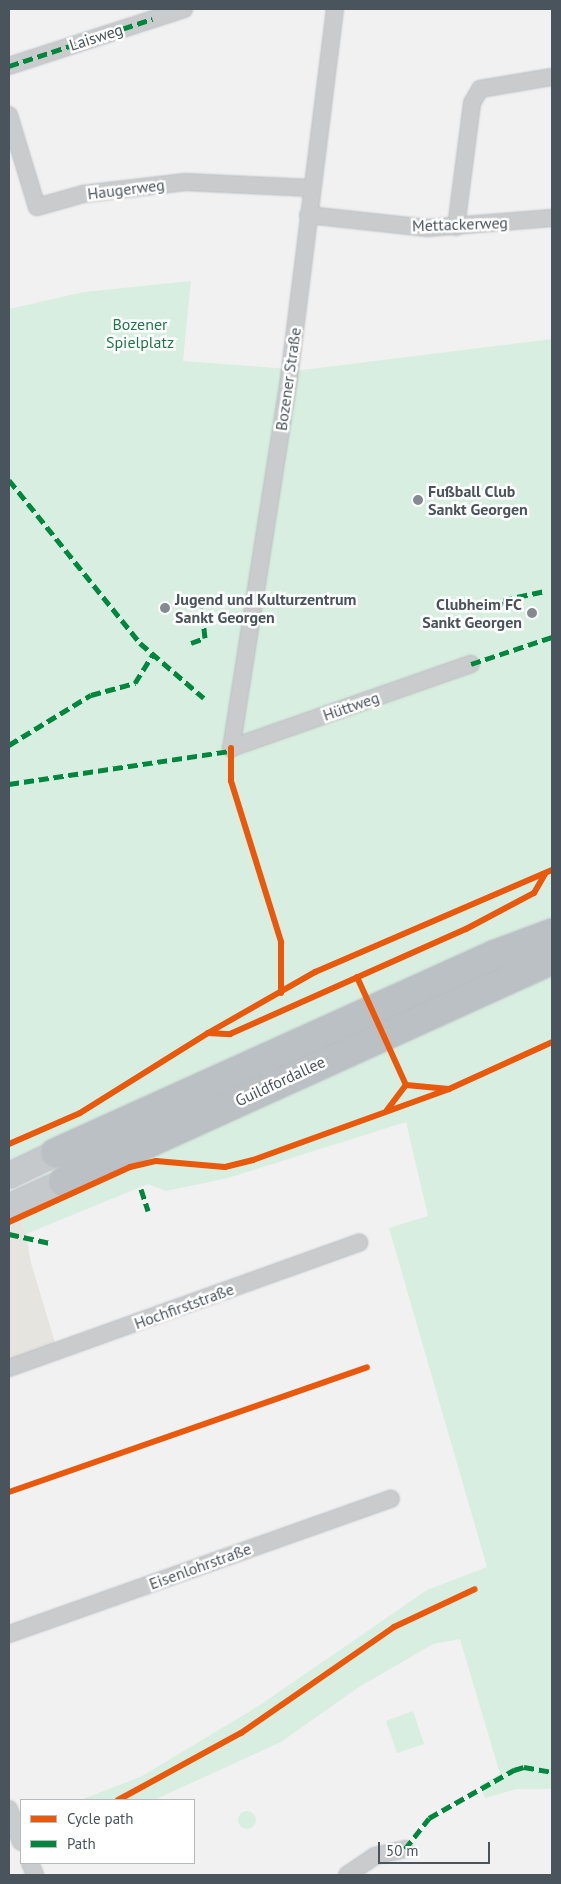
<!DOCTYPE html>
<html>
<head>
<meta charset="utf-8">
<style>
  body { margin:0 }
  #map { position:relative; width:561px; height:1884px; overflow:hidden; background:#f1f1f1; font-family:"PT Sans",sans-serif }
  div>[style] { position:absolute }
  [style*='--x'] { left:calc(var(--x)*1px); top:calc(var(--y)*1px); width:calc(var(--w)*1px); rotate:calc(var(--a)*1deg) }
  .commercial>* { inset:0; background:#e5e4df }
  .green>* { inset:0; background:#d8eee0 }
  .round { border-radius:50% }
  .roads { filter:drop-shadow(0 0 1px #b7bbc0) drop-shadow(0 0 1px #b7bbc0) }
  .street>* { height:16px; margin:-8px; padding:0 8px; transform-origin:8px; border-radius:8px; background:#c9cbcc }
  .primary>* { height:25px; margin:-12.5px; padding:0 12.5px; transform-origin:12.5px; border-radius:12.5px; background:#c6c9cc }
  .highway>* { height:28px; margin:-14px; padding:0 14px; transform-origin:14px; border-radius:14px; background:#bbc0c4 }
  .quiet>* { height:5px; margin-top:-2.5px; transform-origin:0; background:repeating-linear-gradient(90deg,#00873e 0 10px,transparent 0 15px) }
  .cycleway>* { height:6px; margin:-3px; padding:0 3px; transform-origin:3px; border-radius:3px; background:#e8590c }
  .dots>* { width:14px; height:14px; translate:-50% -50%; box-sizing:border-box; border:2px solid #fff; border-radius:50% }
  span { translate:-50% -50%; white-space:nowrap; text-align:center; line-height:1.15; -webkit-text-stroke:5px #fff; paint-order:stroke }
  .street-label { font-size:16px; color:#4a545c }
  .park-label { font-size:16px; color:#21774b }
  .poi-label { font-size:16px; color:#4a545c; font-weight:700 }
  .left { translate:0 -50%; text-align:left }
  .right { translate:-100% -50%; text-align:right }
  .frame { position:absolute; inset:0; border:10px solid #4a545c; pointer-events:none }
  .legend { position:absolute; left:20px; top:1799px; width:175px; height:65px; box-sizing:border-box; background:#fff; border:1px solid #b7bbbe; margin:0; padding:6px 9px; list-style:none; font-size:15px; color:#4a545c }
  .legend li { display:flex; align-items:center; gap:10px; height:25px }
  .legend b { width:25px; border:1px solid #b7bbbe }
  .scale { position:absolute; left:378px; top:1842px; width:112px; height:22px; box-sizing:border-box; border:2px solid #4a545c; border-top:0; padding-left:6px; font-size:15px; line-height:18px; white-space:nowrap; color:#4a545c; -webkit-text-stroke:4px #fff; paint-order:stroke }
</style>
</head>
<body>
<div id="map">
  <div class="commercial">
    <i style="clip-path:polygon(9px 1192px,26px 1234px,31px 1263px,57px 1349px,9px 1366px)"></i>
  </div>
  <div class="green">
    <i style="clip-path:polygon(191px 281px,183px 361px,302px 370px,552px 339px,552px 926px,9px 1169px,9px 309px,84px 292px)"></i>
    <i style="clip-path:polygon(552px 952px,214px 1103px,9px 1193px,96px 1148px,509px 961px)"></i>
    <i style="clip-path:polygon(552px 976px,552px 1789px,517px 1789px,485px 1798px,480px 1785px,500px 1774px,460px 1639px,433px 1644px,359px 1687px,281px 1742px,154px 1800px,81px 1800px,142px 1776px,260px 1705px,427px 1590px,487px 1567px,389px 1228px,428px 1216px,406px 1122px,228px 1178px,166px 1191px,148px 1184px,26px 1234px,17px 1211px)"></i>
    <i style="clip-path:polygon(413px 1711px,424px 1744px,397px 1753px,386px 1721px)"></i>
    <i class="round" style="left:238px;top:1811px;width:18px;height:18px"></i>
  </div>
  <div class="roads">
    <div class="street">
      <i style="--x:335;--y:9;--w:373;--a:97.1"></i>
      <i style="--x:289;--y:379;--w:374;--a:98.9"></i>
      <i style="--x:231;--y:748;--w:254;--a:-19.3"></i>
      <i style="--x:9;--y:66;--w:184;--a:-18"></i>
      <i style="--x:9;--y:115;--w:96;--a:73.1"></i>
      <i style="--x:37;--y:207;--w:48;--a:-15.8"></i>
      <i style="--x:83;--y:194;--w:103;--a:-6.7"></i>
      <i style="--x:185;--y:182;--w:126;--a:2.7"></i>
      <i style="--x:308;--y:215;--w:120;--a:6.2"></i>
      <i style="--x:427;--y:228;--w:125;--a:-4.6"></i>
      <i style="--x:456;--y:227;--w:125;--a:-82.6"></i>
      <i style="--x:472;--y:103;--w:16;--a:-60"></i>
      <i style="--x:480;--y:89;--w:73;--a:-9.5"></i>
      <i style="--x:9;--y:1368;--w:372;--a:-19.7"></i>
      <i style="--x:9;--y:1634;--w:405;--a:-19.5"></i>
      <i style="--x:9;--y:1809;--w:35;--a:70"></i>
      <i style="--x:30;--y:1863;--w:13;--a:67"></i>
      <i style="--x:347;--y:1875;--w:34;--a:-34"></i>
      <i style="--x:375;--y:1856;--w:31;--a:-13"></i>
    </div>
    <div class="primary">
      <i style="--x:9;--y:1175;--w:51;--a:-25.6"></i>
      <i style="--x:9;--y:1206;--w:59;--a:-24"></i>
    </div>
    <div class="highway">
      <i style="--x:55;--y:1153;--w:481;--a:-24.3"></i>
      <i style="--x:493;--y:955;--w:63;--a:-20.4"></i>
      <i style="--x:63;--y:1182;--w:537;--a:-24.42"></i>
    </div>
  </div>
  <div class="quiet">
    <i style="--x:9;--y:66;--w:151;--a:-18.2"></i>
    <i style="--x:9;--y:480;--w:209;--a:51.2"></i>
    <i style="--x:140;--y:643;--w:84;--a:40.7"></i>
    <i style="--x:497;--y:610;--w:12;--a:-59"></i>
    <i style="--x:503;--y:600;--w:43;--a:-12.1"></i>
    <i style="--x:191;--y:643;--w:15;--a:-20"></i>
    <i style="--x:205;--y:638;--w:30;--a:-96"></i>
    <i style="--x:471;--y:664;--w:85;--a:-18.4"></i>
    <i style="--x:9;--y:745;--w:96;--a:-31.4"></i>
    <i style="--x:91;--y:695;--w:46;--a:-15.3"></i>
    <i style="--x:135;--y:683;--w:34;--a:-58"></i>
    <i style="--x:9;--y:784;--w:224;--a:-8.5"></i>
    <i style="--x:141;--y:1189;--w:23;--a:72"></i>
    <i style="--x:9;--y:1234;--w:42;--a:12.4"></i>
    <i style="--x:405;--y:1849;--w:39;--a:-52"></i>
    <i style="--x:429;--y:1818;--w:98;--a:-29.5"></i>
    <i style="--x:514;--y:1770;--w:10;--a:-17"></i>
    <i style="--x:524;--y:1767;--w:28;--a:10"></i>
  </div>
  <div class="cycleway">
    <i style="--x:231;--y:748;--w:33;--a:90"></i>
    <i style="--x:231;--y:781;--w:169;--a:72.7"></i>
    <i style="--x:281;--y:942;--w:51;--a:90"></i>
    <i style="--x:357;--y:977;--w:119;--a:65.6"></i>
    <i style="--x:208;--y:1033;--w:22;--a:3"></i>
    <i style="--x:230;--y:1034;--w:258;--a:-24"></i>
    <i style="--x:466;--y:929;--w:77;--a:-27.9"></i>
    <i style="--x:534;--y:893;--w:22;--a:-60"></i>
    <i style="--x:387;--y:1110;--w:31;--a:-53"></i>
    <i style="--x:406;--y:1085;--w:43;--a:5.3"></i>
    <i style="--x:9;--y:1144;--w:77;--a:-23.6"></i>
    <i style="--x:80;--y:1113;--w:151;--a:-32"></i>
    <i style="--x:208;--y:1033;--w:123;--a:-29.7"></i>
    <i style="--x:315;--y:972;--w:258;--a:-23.3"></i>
    <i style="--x:9;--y:1222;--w:133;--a:-24.4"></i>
    <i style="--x:130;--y:1167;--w:27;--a:-13"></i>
    <i style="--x:156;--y:1161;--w:69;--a:5"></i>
    <i style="--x:225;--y:1167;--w:29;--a:-14"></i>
    <i style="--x:253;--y:1160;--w:208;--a:-19.9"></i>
    <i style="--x:449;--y:1089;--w:113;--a:-24.5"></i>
    <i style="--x:9;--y:1492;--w:379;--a:-19.2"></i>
    <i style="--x:118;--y:1800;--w:140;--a:-28.6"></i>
    <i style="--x:241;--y:1733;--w:186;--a:-34.7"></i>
    <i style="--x:394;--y:1627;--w:89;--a:-25.1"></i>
  </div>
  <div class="dots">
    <i style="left:418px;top:500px;background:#848b90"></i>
    <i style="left:165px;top:608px;background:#848b90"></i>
    <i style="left:532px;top:613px;background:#848b90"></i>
  </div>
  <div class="street-label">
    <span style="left:96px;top:37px;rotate:-18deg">Laisweg</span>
    <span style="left:126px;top:189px;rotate:-7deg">Haugerweg</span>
    <span style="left:460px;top:224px;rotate:-2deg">Mettackerweg</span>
    <span style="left:288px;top:379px;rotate:-82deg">Bozener Straße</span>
    <span style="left:351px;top:706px;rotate:-19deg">Hüttweg</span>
    <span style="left:280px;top:1081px;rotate:-25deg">Guildfordallee</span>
    <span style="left:184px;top:1306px;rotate:-20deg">Hochfirststraße</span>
    <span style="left:200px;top:1566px;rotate:-20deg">Eisenlohrstraße</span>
  </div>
  <div class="park-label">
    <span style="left:140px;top:333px">Bozener<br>Spielplatz</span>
  </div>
  <div class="poi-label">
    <span class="left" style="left:428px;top:500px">Fußball Club<br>Sankt Georgen</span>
    <span class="left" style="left:175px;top:608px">Jugend und Kulturzentrum<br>Sankt Georgen</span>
    <span class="right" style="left:522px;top:613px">Clubheim FC<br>Sankt Georgen</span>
  </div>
  <div class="frame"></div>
  <ul class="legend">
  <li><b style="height:6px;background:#e8590c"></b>Cycle path</li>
  <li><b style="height:6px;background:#00873e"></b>Path</li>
  </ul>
  <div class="scale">50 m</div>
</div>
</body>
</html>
